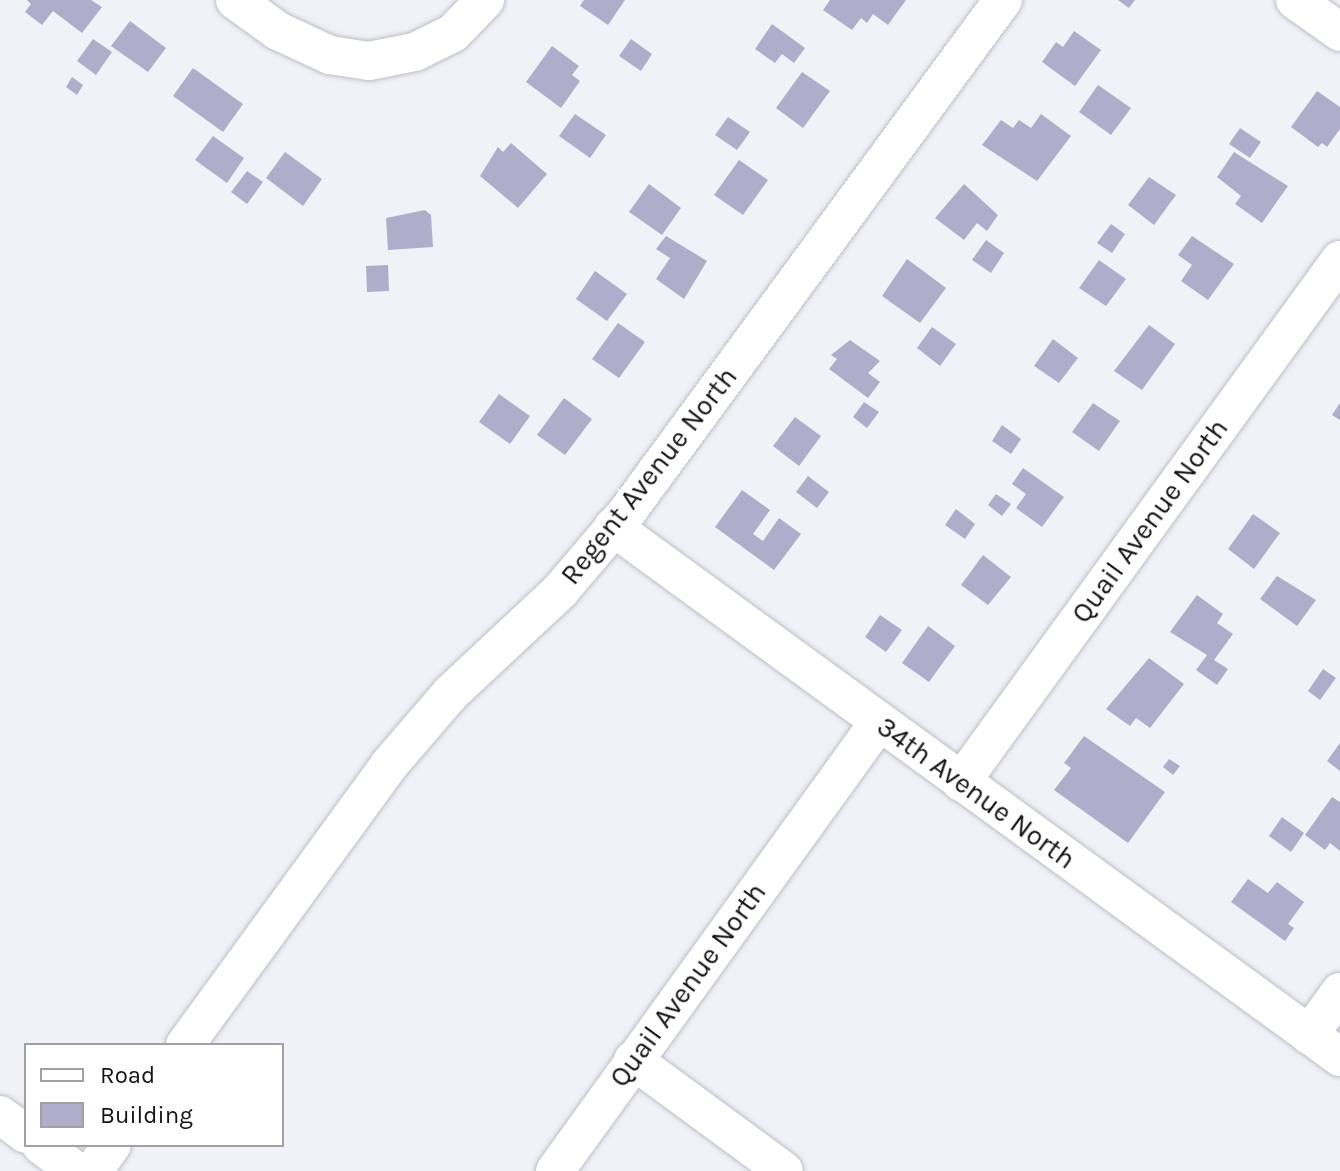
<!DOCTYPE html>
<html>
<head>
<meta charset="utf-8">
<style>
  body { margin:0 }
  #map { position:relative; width:1340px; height:1171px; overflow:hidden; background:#f0f2f8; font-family:Karla,sans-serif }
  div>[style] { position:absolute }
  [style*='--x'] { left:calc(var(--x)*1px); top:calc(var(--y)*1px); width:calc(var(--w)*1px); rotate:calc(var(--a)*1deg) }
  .building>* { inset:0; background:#b0adcb }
  .roads { filter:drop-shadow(0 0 2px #bcbfc5) drop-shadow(0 0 2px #bcbfc5) }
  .minor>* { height:38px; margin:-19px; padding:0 19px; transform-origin:19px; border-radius:19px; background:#fff }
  span { translate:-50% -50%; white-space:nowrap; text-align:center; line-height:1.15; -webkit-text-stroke:7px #fff; paint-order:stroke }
  .street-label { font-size:28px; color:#131416 }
  .legend { position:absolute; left:24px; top:1043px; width:260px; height:104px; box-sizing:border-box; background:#fff; border:2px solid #a1a1a2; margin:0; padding:10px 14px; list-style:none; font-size:24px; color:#131416 }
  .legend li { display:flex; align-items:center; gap:16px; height:40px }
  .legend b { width:40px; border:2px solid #a1a1a2 }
</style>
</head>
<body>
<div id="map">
  <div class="building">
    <i style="clip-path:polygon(27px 0,91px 0,102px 7px,82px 33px,53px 11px,42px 25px,25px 12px,31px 4px)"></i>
    <i style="clip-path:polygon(584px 0,625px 0,608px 25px,580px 6px)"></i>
    <i style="clip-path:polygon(830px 0,906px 0,888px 25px,873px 14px,867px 23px,861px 18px,852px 30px,823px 10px)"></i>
    <i style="clip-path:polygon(1118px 0,1135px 0,1129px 8px)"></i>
    <i style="clip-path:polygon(130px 21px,166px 48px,148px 72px,111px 46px)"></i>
    <i style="clip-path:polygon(772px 24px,805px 48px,794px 63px,782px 54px,775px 63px,755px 49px)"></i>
    <i style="clip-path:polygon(1074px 31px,1101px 50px,1075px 86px,1042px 62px,1056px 42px,1063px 47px)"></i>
    <i style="clip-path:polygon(93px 39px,112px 52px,96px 75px,77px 61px)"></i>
    <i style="clip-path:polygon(631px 39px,652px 54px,641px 71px,619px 56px)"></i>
    <i style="clip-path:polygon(552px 46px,579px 66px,572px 75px,580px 81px,561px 108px,526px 82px)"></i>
    <i style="clip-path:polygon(193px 68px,243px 104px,223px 132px,173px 96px)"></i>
    <i style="clip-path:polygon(802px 72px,830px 91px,803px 128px,776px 108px)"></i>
    <i style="clip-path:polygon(72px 77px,83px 85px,77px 95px,66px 87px)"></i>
    <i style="clip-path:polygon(1098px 85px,1131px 108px,1111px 135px,1079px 112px)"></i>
    <i style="clip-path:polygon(1317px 91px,1340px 107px,1340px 129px,1327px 147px,1322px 143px,1318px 147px,1291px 127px)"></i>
    <i style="clip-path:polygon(575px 114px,606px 135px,590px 158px,559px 136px)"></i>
    <i style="clip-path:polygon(1041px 114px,1071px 136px,1037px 181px,982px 145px,1001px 120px,1013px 128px,1019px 120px,1031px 128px)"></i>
    <i style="clip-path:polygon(728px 117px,750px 132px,737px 150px,715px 135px)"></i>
    <i style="clip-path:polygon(1240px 128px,1261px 142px,1250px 158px,1229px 144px)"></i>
    <i style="clip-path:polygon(213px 136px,244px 158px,227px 183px,195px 160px)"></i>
    <i style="clip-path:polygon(511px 143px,547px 174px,518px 208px,480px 176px,498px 147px,503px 152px)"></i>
    <i style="clip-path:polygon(285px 152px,322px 179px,303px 206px,266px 178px)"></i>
    <i style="clip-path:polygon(1234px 152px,1288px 186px,1262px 223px,1235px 204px,1241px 196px,1217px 177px)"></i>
    <i style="clip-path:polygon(739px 160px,768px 180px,743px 215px,714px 195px)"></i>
    <i style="clip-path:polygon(247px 171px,263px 182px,247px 204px,231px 192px)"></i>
    <i style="clip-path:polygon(1149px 177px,1176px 195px,1154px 225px,1128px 205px)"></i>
    <i style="clip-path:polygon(649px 184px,681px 208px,662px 235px,629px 212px)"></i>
    <i style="clip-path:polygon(964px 184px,998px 215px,987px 231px,977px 223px,964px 240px,935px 218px)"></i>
    <i style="clip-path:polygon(425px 210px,431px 215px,433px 247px,388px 250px,386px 218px)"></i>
    <i style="clip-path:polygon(1111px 224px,1125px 234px,1112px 253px,1097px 243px)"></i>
    <i style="clip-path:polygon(666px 236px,707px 261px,684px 299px,656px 279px,670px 258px,656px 249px)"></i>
    <i style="clip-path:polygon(1192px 236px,1234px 264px,1208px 300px,1181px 281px,1192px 265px,1178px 255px)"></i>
    <i style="clip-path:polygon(986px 240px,1004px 253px,991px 273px,972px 260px)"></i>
    <i style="clip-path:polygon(907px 259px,946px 288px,920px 323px,882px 296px)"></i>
    <i style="clip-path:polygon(1099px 260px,1126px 279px,1106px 306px,1079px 288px)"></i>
    <i style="clip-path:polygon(388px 265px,389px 291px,367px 292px,366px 266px)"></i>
    <i style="clip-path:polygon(595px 271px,627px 294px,607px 321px,576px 299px)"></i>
    <i style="clip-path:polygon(618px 323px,645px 342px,619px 378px,592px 359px)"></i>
    <i style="clip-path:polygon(1149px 325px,1175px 344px,1142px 390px,1114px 371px)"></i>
    <i style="clip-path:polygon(932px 327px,956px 344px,940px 366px,917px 348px)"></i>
    <i style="clip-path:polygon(1053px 339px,1078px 358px,1059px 383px,1034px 366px)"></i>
    <i style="clip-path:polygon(850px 340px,880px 361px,868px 373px,880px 382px,868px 398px,829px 369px,837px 359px,831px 355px)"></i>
    <i style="clip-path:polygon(499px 394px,530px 416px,510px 444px,479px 422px)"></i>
    <i style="clip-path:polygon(564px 398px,592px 419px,565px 455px,537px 435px)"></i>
    <i style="clip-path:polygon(864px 402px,879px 412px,867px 428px,853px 417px)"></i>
    <i style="clip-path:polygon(1093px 403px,1120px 421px,1099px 451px,1072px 432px)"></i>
    <i style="clip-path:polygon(1340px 403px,1340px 420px,1332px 415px)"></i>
    <i style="clip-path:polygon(795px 417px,821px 436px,799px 466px,773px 446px)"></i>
    <i style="clip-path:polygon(1002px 425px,1021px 439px,1011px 454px,992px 441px)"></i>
    <i style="clip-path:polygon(1023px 468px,1064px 497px,1042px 527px,1016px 508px,1026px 494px,1012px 484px)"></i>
    <i style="clip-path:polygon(808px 476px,829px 492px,817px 508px,796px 492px)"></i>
    <i style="clip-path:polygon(742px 490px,770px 510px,753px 534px,763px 541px,779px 518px,801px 534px,774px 570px,715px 527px)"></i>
    <i style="clip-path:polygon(996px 494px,1011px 504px,1002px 516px,988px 505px)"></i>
    <i style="clip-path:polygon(956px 509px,975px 524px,965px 539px,945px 525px)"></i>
    <i style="clip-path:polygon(1253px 514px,1280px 533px,1254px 569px,1228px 549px)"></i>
    <i style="clip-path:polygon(983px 555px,1011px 577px,988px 605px,961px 585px)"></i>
    <i style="clip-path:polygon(1277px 576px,1316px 600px,1297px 626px,1260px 599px)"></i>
    <i style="clip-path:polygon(1197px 595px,1223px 614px,1217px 623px,1233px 634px,1214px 660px,1228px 669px,1217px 685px,1196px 670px,1207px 655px,1170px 632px)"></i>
    <i style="clip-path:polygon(880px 615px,902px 630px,886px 652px,865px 637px)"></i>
    <i style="clip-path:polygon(928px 626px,955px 646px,929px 682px,902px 663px)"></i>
    <i style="clip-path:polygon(1149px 658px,1184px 684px,1150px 728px,1136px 718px,1130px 726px,1106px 709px)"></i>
    <i style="clip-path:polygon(1323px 669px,1336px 678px,1320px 700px,1308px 691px)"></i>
    <i style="clip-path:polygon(1084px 736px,1165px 792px,1128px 843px,1054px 790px,1071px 768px,1064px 763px)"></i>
    <i style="clip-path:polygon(1340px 743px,1340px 771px,1327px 761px)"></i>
    <i style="clip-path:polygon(1169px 759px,1180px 766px,1173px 775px,1163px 767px)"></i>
    <i style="clip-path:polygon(1332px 797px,1340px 802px,1340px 851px,1330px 843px,1325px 850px,1305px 835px)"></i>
    <i style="clip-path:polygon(1282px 817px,1304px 833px,1291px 852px,1269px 836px)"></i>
    <i style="clip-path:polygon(1248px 879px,1268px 893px,1277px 882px,1304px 902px,1288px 924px,1294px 928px,1285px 941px,1231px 902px)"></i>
  </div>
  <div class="roads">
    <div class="minor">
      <i style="--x:235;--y:0;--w:53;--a:35.8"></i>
      <i style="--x:278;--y:31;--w:57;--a:24.8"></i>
      <i style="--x:330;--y:55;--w:39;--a:9"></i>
      <i style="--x:369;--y:61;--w:47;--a:-11.1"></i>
      <i style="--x:415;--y:52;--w:42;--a:-26.6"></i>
      <i style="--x:453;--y:33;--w:46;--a:-45.9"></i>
      <i style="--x:1295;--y:0;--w:55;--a:35.4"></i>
      <i style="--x:613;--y:527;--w:900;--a:36.09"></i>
      <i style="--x:961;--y:782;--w:645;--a:-54.02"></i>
      <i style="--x:1309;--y:1035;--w:53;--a:-54.2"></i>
      <i style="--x:185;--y:1045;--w:346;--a:-53.9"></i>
      <i style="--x:389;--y:765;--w:94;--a:-49.3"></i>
      <i style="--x:450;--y:694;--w:151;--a:-43.1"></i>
      <i style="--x:560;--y:591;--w:104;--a:-49.7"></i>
      <i style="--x:627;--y:512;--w:635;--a:-53.71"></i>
      <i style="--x:633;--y:1060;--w:187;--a:36.3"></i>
      <i style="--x:0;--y:1115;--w:32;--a:36"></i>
      <i style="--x:41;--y:1145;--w:44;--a:36.6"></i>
      <i style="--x:93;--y:1171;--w:32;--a:-54"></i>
      <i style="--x:555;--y:1171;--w:554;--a:-54.19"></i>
    </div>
  </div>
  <div class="street-label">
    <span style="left:649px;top:476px;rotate:-52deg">Regent Avenue North</span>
    <span style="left:1150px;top:521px;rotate:-54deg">Quail Avenue North</span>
    <span style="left:976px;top:793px;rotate:36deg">34th Avenue North</span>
    <span style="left:688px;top:985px;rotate:-54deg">Quail Avenue North</span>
  </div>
  <ul class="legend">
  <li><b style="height:10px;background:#fff"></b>Road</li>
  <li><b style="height:22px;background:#b0adcb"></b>Building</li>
  </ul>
</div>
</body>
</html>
